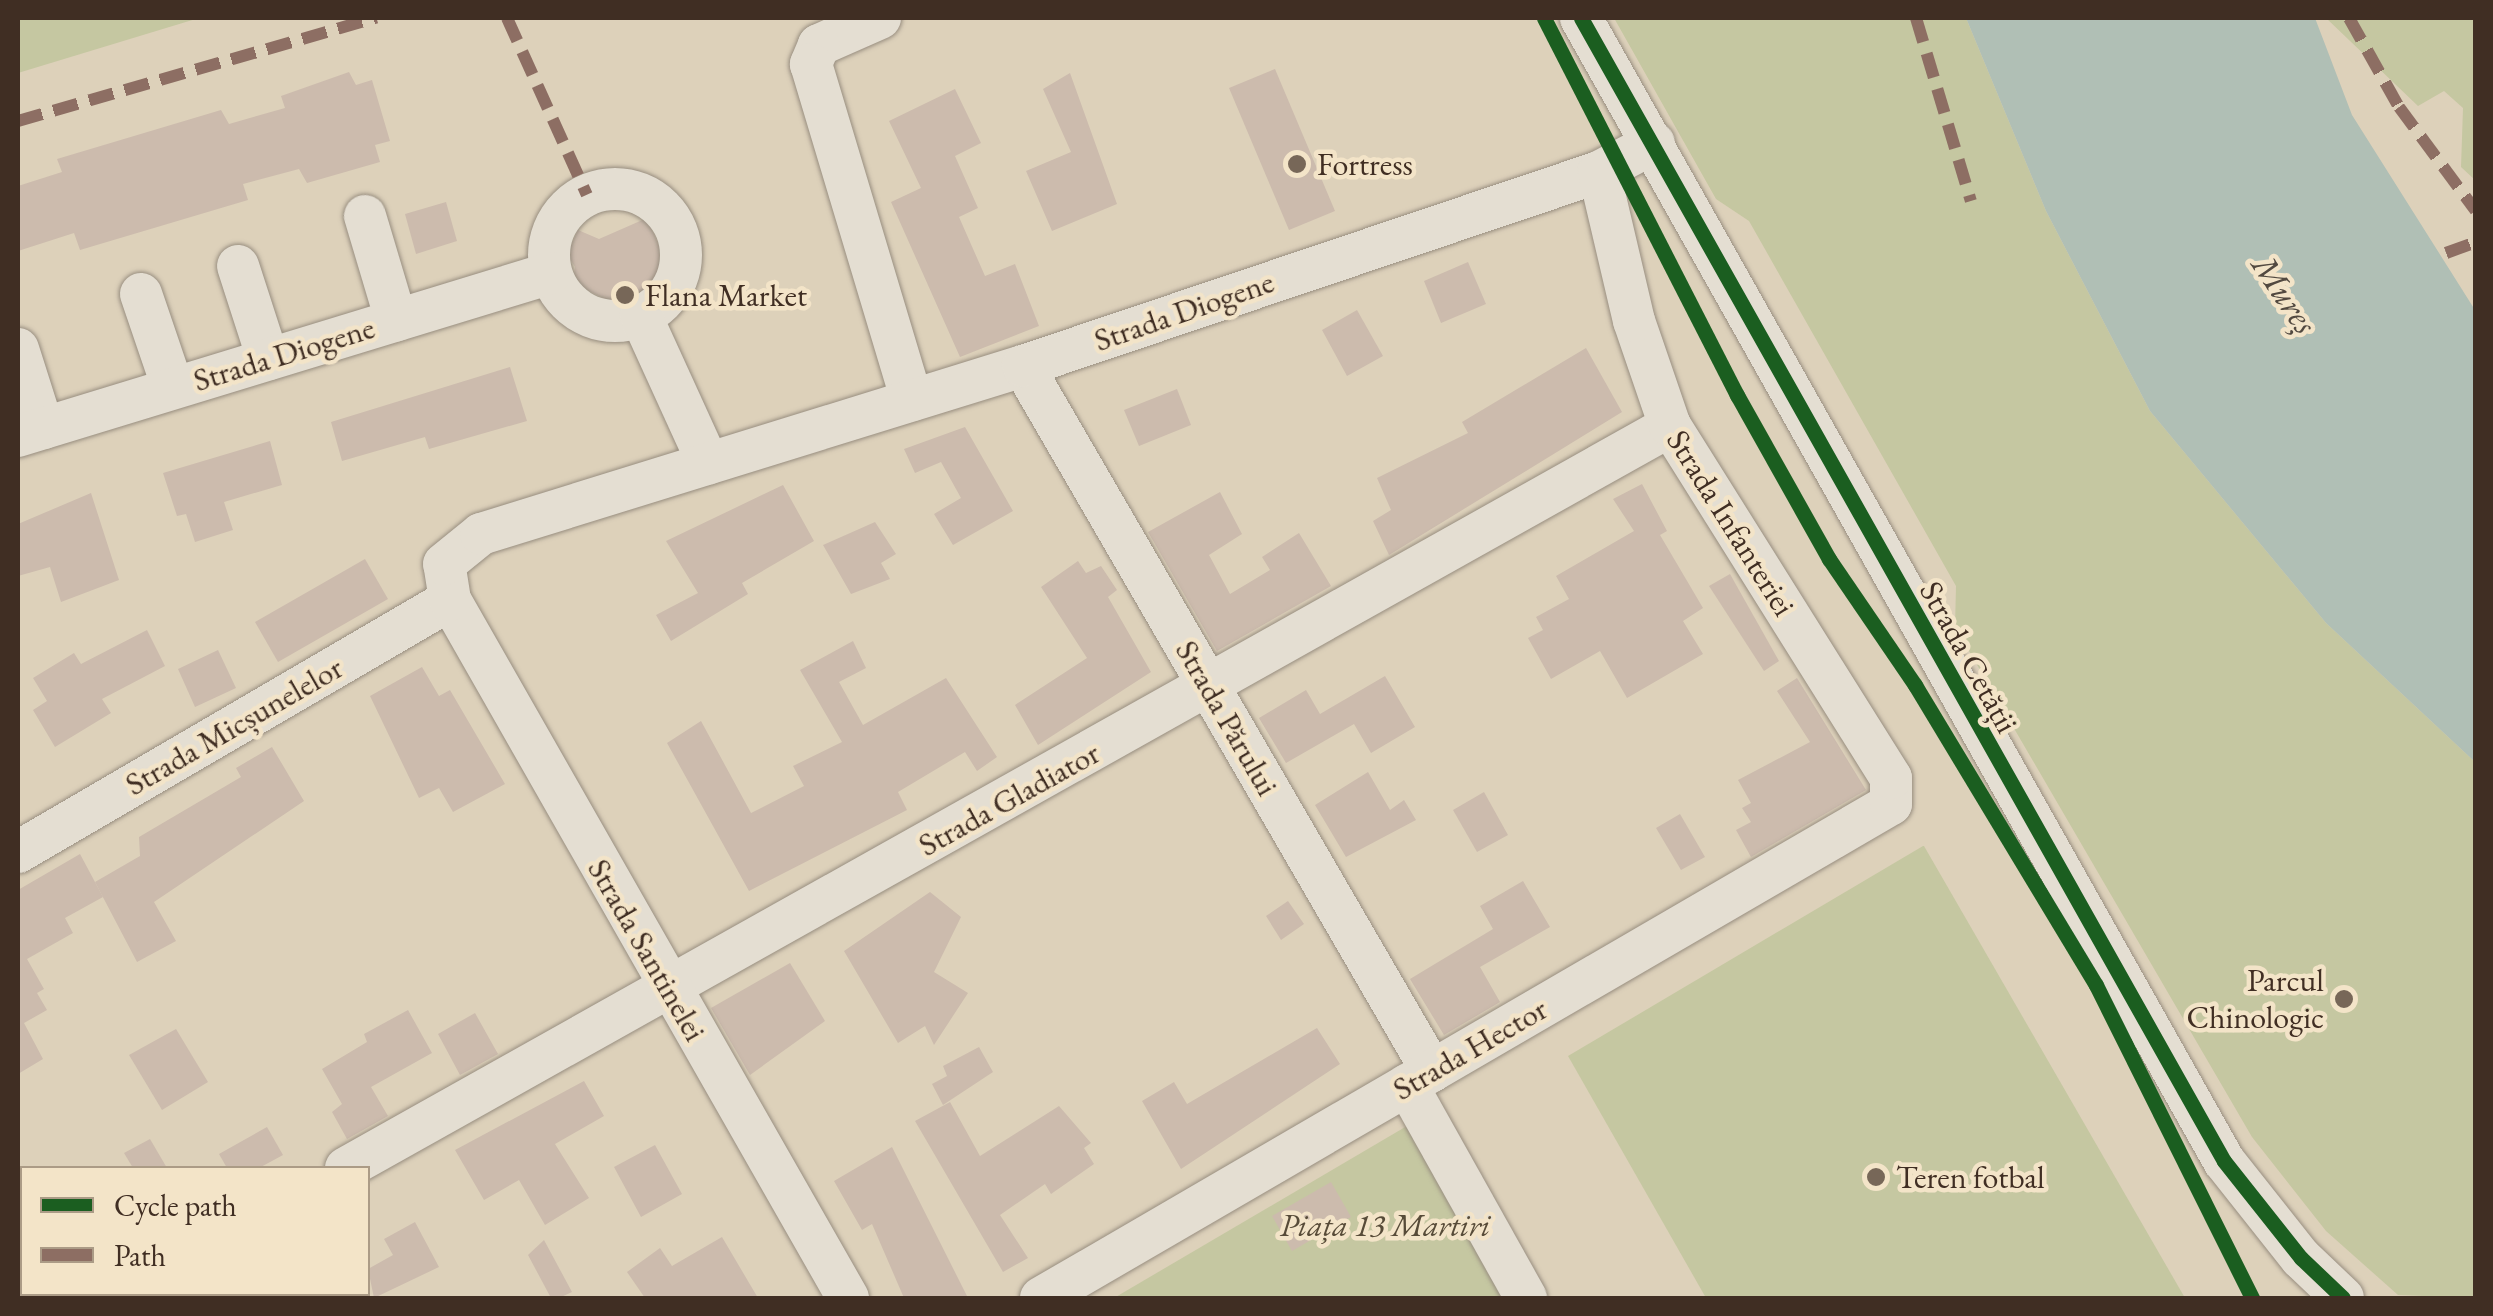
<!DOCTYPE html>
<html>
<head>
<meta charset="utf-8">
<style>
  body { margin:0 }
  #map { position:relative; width:2493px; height:1316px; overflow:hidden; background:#ddd1ba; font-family:"EB Garamond",serif }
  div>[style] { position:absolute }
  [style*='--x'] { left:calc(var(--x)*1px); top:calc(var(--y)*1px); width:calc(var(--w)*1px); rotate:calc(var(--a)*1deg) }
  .green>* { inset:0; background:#c5c7a1 }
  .water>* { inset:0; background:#b0bfb5 }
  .building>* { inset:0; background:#ccbbad }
  .roads { filter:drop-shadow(0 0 2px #988e80) drop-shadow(0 0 2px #988e80) }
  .minor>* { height:42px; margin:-21px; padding:0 21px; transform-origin:21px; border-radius:21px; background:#e4ded2 }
  .minor>.ring { margin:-21px; padding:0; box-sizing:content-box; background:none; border:42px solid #e4ded2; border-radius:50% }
  .quiet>* { height:12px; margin-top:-6px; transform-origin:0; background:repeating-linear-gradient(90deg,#8d6e63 0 25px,transparent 0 37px) }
  .cycleway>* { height:15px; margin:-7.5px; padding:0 7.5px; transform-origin:7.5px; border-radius:7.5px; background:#1b5e20 }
  .dots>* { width:28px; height:28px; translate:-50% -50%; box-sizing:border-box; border:5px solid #f3e4c8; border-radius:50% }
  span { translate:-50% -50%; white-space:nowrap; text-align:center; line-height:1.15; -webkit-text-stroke:9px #f3e4c8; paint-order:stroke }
  .poi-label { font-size:32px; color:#402e23 }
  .left { translate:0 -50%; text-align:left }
  .right { translate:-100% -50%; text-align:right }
  .street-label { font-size:32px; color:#402e23 }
  .park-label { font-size:32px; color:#574b38; font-style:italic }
  .water-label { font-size:35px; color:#524940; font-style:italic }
  .frame { position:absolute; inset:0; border:20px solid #402e23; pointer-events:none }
  .legend { position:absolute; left:20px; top:1166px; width:350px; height:130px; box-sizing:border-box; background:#f3e4c8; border:2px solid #ab9b86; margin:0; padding:12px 18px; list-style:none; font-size:30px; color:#402e23 }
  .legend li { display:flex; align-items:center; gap:20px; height:50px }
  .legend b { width:50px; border:2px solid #ab9b86 }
</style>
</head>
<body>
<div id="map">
  <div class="green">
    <i style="clip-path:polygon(18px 18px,199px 18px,18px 73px)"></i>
    <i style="clip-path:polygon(1614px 18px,1966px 18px,2046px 211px,2150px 411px,2326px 623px,2475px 762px,2475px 1298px,2398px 1295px,2326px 1231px,2252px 1137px,1955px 627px,1956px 586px,1749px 221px,1716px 199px)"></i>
    <i style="clip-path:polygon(2326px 18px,2475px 18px,2475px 180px,2461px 167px,2463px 108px,2444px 91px,2418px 106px)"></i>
    <i style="clip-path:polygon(1923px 846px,1924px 846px,2185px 1298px,1706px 1298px,1568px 1056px)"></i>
    <i style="clip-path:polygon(1412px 1123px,1511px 1298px,1114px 1298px)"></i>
  </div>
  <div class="water">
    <i style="clip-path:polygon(1966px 18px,2315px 18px,2352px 115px,2475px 310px,2475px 762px,2326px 623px,2150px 411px,2046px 211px)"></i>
  </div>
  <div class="building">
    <i style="clip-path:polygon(1275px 69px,1335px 211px,1289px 230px,1229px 88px)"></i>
    <i style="clip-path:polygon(349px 72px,356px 85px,372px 80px,390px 141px,375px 145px,380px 162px,307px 183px,299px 169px,243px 184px,248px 200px,80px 250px,74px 233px,18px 251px,18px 186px,62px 172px,57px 159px,221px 110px,229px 124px,285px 108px,281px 96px)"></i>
    <i style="clip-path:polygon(1070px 73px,1117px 204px,1052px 231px,1026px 171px,1071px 152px,1043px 89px)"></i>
    <i style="clip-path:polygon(955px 89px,981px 143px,955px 156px,978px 208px,959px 217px,985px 276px,1015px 264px,1039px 326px,960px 357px,891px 202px,921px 188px,889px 121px)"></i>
    <i style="clip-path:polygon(446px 202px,457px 241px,416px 254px,405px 214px)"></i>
    <i style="clip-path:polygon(647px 218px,662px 253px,671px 249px,671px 272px,653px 295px,632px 293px,619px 306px,573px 283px,575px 267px,567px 254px,578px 230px,599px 239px)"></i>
    <i style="clip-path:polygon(1468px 262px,1486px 304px,1441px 323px,1424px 281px)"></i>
    <i style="clip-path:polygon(1357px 310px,1383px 356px,1347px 376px,1322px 330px)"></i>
    <i style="clip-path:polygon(1586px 348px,1622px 412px,1389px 555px,1373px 521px,1391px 510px,1377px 478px,1468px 433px,1462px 422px)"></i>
    <i style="clip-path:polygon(510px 367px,527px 421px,429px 449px,425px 437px,342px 461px,331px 422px)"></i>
    <i style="clip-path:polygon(1177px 389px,1191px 425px,1139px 446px,1124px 410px)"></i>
    <i style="clip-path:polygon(965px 427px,1013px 511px,953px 545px,934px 514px,961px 498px,941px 462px,915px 473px,904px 449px)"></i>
    <i style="clip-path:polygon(270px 441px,282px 485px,224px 502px,233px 530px,195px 542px,186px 514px,177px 516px,163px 473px)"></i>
    <i style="clip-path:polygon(1642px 484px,1667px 531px,1660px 535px,1703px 608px,1683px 621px,1703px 654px,1627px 698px,1600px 651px,1551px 679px,1528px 638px,1543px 630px,1536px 617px,1569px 599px,1556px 576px,1634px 531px,1613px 499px)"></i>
    <i style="clip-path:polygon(783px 485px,814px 541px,742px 583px,748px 594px,671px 641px,656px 615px,698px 593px,666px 541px)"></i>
    <i style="clip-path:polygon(1220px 492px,1242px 534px,1209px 555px,1230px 594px,1270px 570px,1262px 557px,1299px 533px,1331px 586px,1217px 651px,1148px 532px)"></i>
    <i style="clip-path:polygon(91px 493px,119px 580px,61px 602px,50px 567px,18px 576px,18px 524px)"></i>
    <i style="clip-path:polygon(875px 522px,896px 554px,881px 563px,890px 579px,851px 594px,823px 545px)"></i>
    <i style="clip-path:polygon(365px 559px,388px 599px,278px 662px,255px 622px)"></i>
    <i style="clip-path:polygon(1078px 561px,1086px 573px,1101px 566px,1117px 590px,1108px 597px,1151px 672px,1038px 745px,1015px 705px,1087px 658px,1041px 587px)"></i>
    <i style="clip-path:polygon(1730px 574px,1779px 661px,1764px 671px,1709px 586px)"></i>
    <i style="clip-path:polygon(147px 630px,165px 666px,102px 699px,111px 713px,55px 747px,33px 710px,47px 701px,33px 678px,74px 653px,81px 664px)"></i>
    <i style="clip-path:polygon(853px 641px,866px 668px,839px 682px,863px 725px,946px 678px,997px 757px,977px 771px,965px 752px,898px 792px,907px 810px,749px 891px,667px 743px,701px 721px,751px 813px,804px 786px,793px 766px,842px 742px,800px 670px)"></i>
    <i style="clip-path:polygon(218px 650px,236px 688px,195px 707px,178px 669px)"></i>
    <i style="clip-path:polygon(422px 667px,439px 696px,450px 690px,505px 784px,453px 812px,439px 788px,419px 798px,370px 696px)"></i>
    <i style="clip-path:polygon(1385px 676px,1415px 727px,1371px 753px,1354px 724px,1286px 763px,1259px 718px,1306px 690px,1320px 714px)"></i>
    <i style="clip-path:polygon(1797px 678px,1866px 790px,1751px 857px,1736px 830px,1751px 822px,1742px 808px,1751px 803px,1738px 780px,1810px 742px,1777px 691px)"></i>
    <i style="clip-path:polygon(272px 747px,304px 801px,154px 902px,176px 941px,137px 962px,95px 882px,140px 856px,139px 837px,241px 777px,236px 768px)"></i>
    <i style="clip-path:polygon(1368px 772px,1390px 810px,1404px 800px,1416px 820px,1346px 857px,1315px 805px)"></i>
    <i style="clip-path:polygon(1484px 792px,1508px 835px,1477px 852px,1453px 810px)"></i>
    <i style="clip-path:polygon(1680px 814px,1705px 857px,1681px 870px,1656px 828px)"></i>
    <i style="clip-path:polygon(80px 854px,103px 897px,65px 918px,73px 933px,27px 959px,44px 989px,37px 993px,47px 1010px,24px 1023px,43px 1059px,18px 1074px,18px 890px)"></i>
    <i style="clip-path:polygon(1523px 881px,1550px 927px,1480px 967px,1500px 1002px,1444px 1035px,1410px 979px,1493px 929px,1480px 906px)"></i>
    <i style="clip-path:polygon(930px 892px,961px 917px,934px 972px,968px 993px,934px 1045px,925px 1026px,898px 1043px,844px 951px)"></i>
    <i style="clip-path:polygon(1288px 901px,1304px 924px,1281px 940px,1266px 916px)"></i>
    <i style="clip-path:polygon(790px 963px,825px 1021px,750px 1075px,711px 1008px)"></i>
    <i style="clip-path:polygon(408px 1010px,432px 1053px,371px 1087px,388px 1116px,347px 1139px,332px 1112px,342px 1104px,322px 1069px,367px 1042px,364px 1034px)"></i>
    <i style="clip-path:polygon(475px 1013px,498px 1054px,460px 1075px,438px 1034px)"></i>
    <i style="clip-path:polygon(1317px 1028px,1340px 1064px,1181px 1169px,1142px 1101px,1174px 1082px,1187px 1104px)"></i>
    <i style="clip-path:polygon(176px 1029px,208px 1082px,162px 1110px,129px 1055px)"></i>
    <i style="clip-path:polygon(979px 1047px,993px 1072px,943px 1105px,932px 1084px,947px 1076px,943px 1066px)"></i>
    <i style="clip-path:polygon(584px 1081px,604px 1116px,555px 1144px,589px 1198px,545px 1225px,519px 1180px,484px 1200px,455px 1150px)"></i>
    <i style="clip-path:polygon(950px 1102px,980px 1156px,1059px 1106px,1091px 1143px,1084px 1148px,1094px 1164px,1051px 1194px,1045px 1184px,1000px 1215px,1028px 1258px,1003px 1272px,915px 1121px)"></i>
    <i style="clip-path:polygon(267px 1127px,283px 1155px,259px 1168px,227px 1168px,219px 1154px)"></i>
    <i style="clip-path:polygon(150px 1139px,167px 1168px,133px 1168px,124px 1153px)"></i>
    <i style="clip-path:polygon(655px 1145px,682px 1194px,641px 1217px,614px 1167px)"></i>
    <i style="clip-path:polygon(892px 1147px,968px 1298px,904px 1298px,872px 1224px,862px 1230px,834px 1181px)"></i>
    <i style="clip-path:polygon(1331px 1182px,1351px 1217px,1292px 1251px,1272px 1216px)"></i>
    <i style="clip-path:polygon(415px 1222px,439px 1267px,374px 1298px,368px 1269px,393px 1255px,384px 1239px)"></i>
    <i style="clip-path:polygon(722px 1237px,758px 1298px,645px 1298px,627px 1272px,660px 1248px,672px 1266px)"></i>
    <i style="clip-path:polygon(544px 1240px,572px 1292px,559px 1298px,551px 1298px,528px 1255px)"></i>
  </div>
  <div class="roads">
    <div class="minor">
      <i style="--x:880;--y:18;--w:67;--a:156.1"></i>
      <i style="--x:819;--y:45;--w:21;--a:113"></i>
      <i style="--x:811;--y:64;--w:351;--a:73.3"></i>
      <i style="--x:1581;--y:18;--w:1311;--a:60.64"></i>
      <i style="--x:2224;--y:1161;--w:124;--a:51.6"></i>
      <i style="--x:2301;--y:1258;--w:58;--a:43.6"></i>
      <i class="ring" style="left:549px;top:189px;width:90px;height:90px"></i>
      <i style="--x:365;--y:216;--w:109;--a:73.4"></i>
      <i style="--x:238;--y:266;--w:98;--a:72.1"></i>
      <i style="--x:141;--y:294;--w:99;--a:71.2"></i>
      <i style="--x:641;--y:316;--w:162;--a:65.5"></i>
      <i style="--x:18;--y:349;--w:83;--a:72.4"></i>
      <i style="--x:1023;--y:366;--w:815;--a:59.88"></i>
      <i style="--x:18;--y:436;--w:557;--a:-17"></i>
      <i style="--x:18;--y:852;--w:500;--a:-30.26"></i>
      <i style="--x:1407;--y:1085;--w:244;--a:60.8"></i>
      <i style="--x:346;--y:1168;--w:1518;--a:-29.27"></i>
      <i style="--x:118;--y:1298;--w:10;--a:-24"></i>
      <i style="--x:848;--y:1298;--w:803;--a:-119.69"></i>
      <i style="--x:450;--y:600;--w:36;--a:-99"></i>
      <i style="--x:444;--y:564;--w:48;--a:-39"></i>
      <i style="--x:481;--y:534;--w:567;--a:-17.22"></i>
      <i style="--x:1023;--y:366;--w:608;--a:-18.61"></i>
      <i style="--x:1599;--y:172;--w:62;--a:-27.8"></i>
      <i style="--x:1041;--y:1298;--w:983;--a:-30.16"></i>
      <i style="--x:1891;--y:804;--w:26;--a:-90"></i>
      <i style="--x:1891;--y:778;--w:416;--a:-122.1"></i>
      <i style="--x:1670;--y:426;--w:111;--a:-108.9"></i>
      <i style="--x:1634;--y:321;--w:153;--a:-103.2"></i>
    </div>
  </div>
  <div class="quiet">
    <i style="--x:507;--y:18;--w:194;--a:65.7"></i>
    <i style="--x:1916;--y:18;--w:191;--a:73.3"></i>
    <i style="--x:2349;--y:18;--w:102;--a:60.7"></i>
    <i style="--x:2399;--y:107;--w:129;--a:53.5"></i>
    <i style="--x:18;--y:121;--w:373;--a:-16.1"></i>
    <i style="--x:2446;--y:253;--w:32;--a:-20"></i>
  </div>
  <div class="cycleway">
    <i style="--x:1544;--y:18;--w:424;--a:62.9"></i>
    <i style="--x:1737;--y:395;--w:188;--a:60.7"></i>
    <i style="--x:1829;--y:559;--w:153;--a:55.7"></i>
    <i style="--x:1915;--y:685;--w:350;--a:58.9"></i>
    <i style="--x:2096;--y:985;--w:350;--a:63.5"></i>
    <i style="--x:1581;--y:18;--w:1311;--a:60.64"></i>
    <i style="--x:2224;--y:1161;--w:124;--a:51.6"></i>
    <i style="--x:2301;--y:1258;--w:58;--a:43.6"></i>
  </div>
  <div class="dots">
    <i style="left:1297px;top:164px;background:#776758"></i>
    <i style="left:625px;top:295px;background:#776758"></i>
    <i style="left:2344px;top:999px;background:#776758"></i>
    <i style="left:1876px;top:1177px;background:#776758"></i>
  </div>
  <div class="poi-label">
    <span class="left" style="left:1317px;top:164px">Fortress</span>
    <span class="left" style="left:645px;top:295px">Flana Market</span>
    <span class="right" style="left:2324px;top:999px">Parcul<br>Chinologic</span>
    <span class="left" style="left:1896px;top:1177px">Teren fotbal</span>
  </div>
  <div class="street-label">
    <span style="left:1184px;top:311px;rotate:-19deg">Strada Diogene</span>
    <span style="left:284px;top:354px;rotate:-17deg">Strada Diogene</span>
    <span style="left:1731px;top:523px;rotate:58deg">Strada Infanteriei</span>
    <span style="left:1969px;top:657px;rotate:61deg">Strada Cetății</span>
    <span style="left:1227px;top:718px;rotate:60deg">Strada Părului</span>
    <span style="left:234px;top:726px;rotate:-30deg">Strada Micșunelelor</span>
    <span style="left:1009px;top:799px;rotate:-29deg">Strada Gladiator</span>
    <span style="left:647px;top:950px;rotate:60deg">Strada Santinelei</span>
    <span style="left:1470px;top:1049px;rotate:-30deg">Strada Hector</span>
  </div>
  <div class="park-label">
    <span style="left:1385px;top:1225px">Piața 13 Martiri</span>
  </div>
  <div class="water-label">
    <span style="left:2285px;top:294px;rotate:56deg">Mureș</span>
  </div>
  <div class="frame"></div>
  <ul class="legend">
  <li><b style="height:12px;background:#1b5e20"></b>Cycle path</li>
  <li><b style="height:12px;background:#8d6e63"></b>Path</li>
  </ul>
</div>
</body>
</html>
